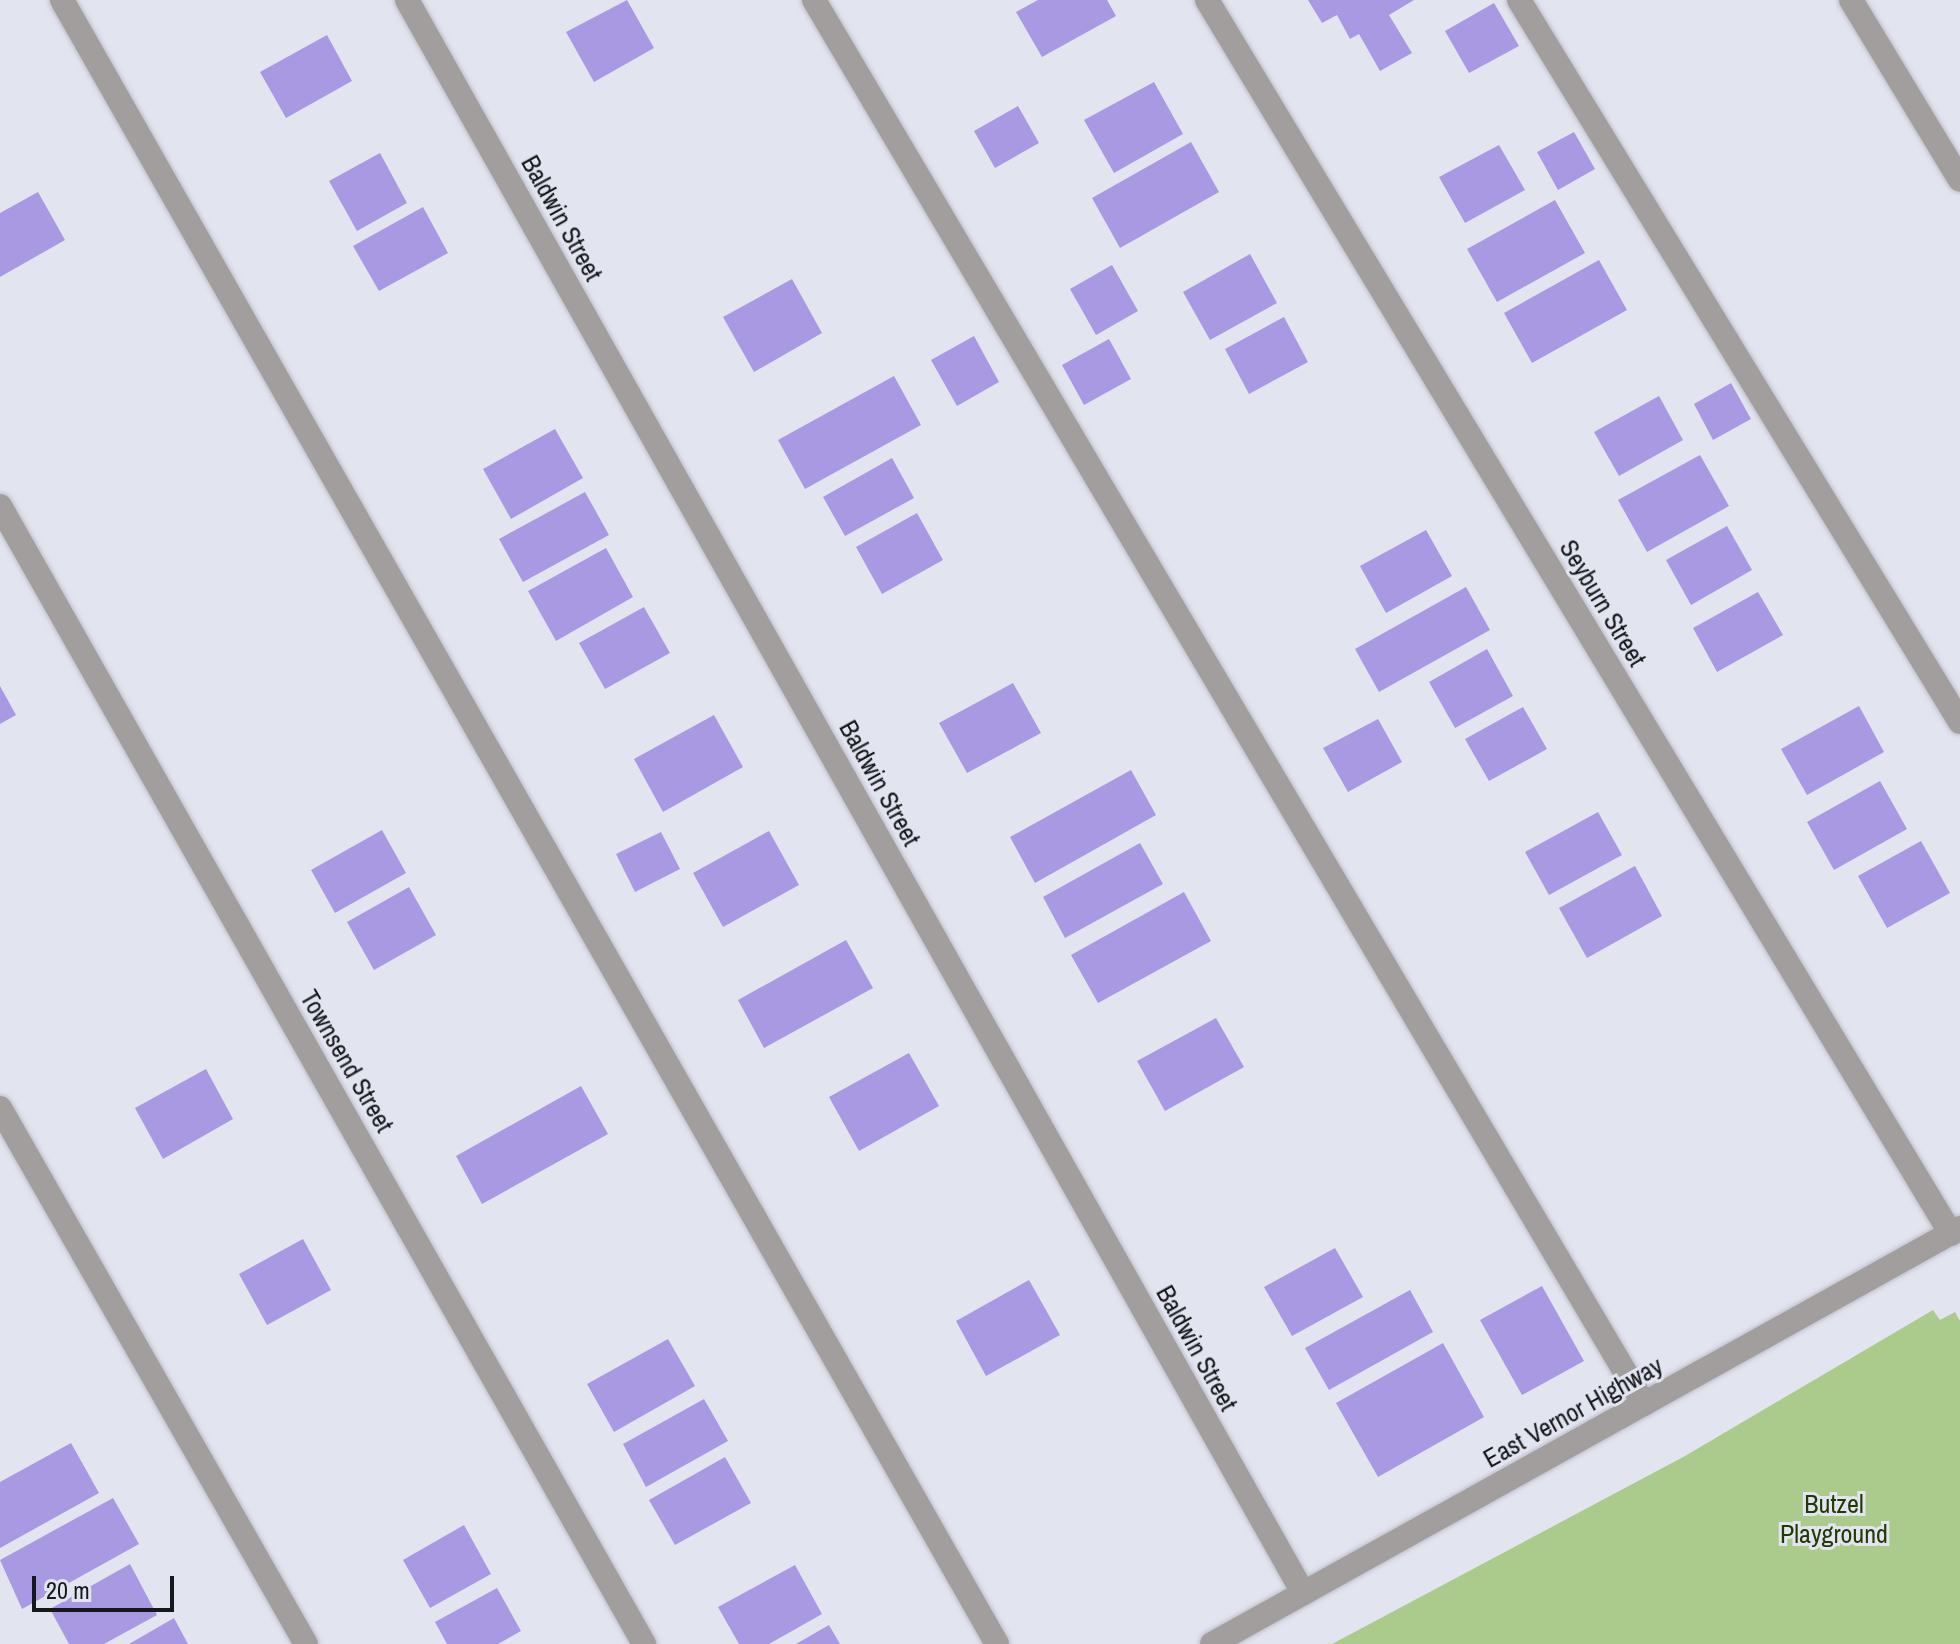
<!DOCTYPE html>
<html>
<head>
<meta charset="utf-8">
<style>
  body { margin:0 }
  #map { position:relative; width:1960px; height:1644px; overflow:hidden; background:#e2e4ef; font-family:"Archivo Narrow",sans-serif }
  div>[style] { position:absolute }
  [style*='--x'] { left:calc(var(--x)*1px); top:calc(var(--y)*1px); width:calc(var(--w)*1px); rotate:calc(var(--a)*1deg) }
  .green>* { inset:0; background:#abcb8c }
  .building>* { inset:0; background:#a999e3 }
  .roads { filter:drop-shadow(0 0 2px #bdbfc9) drop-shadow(0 0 2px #bdbfc9) }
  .service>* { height:24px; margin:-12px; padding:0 12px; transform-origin:12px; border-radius:12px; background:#a39e9e }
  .minor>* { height:24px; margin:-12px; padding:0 12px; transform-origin:12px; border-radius:12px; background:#a39e9e }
  .tertiary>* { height:24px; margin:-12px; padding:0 12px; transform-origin:12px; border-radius:12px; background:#a39e9e }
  span { translate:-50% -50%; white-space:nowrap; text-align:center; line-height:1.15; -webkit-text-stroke:6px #e2e4ef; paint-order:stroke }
  .street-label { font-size:26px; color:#17181c }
  .park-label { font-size:26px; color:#233904 }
  .scale { position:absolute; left:32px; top:1576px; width:142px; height:36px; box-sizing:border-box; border:4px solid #17181c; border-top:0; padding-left:10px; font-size:24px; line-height:28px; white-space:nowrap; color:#17181c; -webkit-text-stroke:6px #e2e4ef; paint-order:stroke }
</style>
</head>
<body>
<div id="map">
  <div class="green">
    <i style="clip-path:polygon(1933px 1310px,1940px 1320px,1955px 1312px,1960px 1321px,1960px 1644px,1332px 1644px,1685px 1456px)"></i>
  </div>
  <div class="building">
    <i style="clip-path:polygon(627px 0,654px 48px,594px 82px,566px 32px)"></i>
    <i style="clip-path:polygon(1038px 0,1107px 0,1116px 16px,1042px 57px,1016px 12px)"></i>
    <i style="clip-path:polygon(1308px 0,1414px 0,1389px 15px,1412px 53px,1380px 71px,1359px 34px,1350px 39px,1337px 15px,1322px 23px)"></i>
    <i style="clip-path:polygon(1494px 3px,1519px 46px,1469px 73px,1445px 31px)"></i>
    <i style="clip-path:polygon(327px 35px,352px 81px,286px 118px,260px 72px)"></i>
    <i style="clip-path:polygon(1154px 82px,1183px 134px,1114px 173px,1084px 120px)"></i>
    <i style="clip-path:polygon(1018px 106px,1039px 143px,995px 168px,974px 131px)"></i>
    <i style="clip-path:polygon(1574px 132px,1595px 169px,1558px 190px,1537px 152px)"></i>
    <i style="clip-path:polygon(1191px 142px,1219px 192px,1120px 248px,1092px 198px)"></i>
    <i style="clip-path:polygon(1499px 145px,1525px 190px,1465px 223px,1439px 177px)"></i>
    <i style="clip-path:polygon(380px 153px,407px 203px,357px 231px,329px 181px)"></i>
    <i style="clip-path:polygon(38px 192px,65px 240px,0 277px,0 213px)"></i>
    <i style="clip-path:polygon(1555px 200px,1585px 253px,1497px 302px,1467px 249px)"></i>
    <i style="clip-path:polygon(423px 207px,448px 253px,379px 291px,353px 246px)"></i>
    <i style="clip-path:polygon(1250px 254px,1277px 303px,1210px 340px,1183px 292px)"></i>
    <i style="clip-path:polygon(1599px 260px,1627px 310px,1532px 363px,1504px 313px)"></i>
    <i style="clip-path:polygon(1112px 265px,1138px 311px,1096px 335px,1070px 289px)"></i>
    <i style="clip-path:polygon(792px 279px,822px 333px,754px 372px,723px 317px)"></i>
    <i style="clip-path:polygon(1284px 317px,1308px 362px,1249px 394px,1225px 349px)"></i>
    <i style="clip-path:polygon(974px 336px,999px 382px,957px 406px,931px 360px)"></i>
    <i style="clip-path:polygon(1109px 339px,1131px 379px,1084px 405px,1062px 365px)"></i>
    <i style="clip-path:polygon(894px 376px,921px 425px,805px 489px,778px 440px)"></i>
    <i style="clip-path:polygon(1731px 383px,1751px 419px,1713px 440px,1694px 404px)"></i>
    <i style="clip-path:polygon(1659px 396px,1683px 440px,1619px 476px,1594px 432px)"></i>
    <i style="clip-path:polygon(555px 429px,583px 478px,511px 519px,483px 469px)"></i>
    <i style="clip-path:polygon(1700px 455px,1729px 506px,1647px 552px,1618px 500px)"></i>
    <i style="clip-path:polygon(892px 458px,914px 498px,845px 536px,823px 497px)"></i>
    <i style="clip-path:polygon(585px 492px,609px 535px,523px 582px,499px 539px)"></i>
    <i style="clip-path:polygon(917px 513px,943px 560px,882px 594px,856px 547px)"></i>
    <i style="clip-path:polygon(1727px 526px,1752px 570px,1691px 605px,1666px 560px)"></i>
    <i style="clip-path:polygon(1426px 530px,1452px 576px,1386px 613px,1360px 566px)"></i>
    <i style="clip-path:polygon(606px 548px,633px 597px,556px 641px,528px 591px)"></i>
    <i style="clip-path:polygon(1466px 587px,1490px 630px,1379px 692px,1355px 649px)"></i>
    <i style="clip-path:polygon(1758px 592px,1783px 635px,1717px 672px,1693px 628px)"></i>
    <i style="clip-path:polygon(644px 607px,670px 653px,605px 689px,579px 643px)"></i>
    <i style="clip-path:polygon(1487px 649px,1513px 696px,1455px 728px,1429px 682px)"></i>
    <i style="clip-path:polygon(1013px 683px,1041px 733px,967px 773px,939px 723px)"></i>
    <i style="clip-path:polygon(0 686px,16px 715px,0 724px)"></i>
    <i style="clip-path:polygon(1859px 706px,1884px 752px,1807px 795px,1781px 749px)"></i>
    <i style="clip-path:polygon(1523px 707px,1547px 749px,1489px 781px,1465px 739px)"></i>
    <i style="clip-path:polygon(714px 715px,743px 767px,663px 812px,634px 759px)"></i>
    <i style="clip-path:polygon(1378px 719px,1402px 762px,1348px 792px,1323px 748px)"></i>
    <i style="clip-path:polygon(1131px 770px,1156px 815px,1035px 883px,1010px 837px)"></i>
    <i style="clip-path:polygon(1880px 781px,1907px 829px,1834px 870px,1807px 822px)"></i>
    <i style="clip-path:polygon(1598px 812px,1622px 855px,1549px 895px,1525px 852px)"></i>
    <i style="clip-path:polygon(382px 830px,406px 873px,335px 913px,311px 870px)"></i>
    <i style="clip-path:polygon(769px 831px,799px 885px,723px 927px,693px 873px)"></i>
    <i style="clip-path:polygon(661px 832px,680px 869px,635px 892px,616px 854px)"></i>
    <i style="clip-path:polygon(1921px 841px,1950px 893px,1887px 928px,1858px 876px)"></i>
    <i style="clip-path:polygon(1140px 843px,1163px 884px,1065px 938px,1043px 897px)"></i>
    <i style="clip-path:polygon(1635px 866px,1662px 916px,1587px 958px,1559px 908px)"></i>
    <i style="clip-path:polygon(409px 887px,436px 935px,374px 970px,347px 922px)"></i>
    <i style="clip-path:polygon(1184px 892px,1211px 941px,1098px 1003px,1071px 955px)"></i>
    <i style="clip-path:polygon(846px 940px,873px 988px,764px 1048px,738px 1000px)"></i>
    <i style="clip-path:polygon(1216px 1018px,1244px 1067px,1165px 1111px,1137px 1061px)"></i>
    <i style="clip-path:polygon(909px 1053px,939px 1106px,859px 1151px,829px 1097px)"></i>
    <i style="clip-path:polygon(206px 1069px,233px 1119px,163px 1159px,135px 1108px)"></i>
    <i style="clip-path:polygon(581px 1086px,608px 1134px,482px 1204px,456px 1156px)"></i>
    <i style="clip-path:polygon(303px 1239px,331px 1290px,267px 1325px,239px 1274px)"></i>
    <i style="clip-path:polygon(1335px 1248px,1363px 1297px,1292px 1336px,1264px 1287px)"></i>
    <i style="clip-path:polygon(1029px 1280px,1060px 1335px,986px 1376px,956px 1321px)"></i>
    <i style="clip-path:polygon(1542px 1286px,1584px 1361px,1522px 1395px,1480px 1320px)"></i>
    <i style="clip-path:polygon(1410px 1290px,1433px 1332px,1329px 1390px,1305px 1348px)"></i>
    <i style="clip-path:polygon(668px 1339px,695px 1386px,614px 1432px,587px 1384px)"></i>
    <i style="clip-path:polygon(1443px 1343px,1484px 1417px,1378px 1477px,1336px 1403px)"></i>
    <i style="clip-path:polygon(704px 1399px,728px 1441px,646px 1487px,623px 1444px)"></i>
    <i style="clip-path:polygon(71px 1443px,99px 1493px,0 1548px,0 1482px)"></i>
    <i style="clip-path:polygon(725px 1457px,751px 1503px,675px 1545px,649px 1500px)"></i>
    <i style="clip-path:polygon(113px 1498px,139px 1544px,22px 1609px,0 1560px)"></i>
    <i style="clip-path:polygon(464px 1525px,491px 1574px,430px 1608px,403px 1560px)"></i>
    <i style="clip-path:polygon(130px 1564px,157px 1615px,104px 1644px,69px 1644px,50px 1609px)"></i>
    <i style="clip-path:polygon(795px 1565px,822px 1614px,769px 1644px,739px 1644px,718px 1607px)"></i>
    <i style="clip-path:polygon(497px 1588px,521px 1631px,498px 1644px,447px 1644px,435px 1622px)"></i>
    <i style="clip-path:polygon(174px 1618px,188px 1644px,129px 1644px)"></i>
    <i style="clip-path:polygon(829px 1625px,840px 1644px,796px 1644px)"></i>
  </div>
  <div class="roads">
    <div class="service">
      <i style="--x:62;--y:0;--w:1891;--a:60.37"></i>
      <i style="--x:814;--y:0;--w:1631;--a:59.41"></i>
      <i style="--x:1519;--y:0;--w:846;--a:58.58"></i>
      <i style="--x:0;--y:1108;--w:617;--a:60.28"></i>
    </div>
    <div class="minor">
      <i style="--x:407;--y:0;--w:1828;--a:60.64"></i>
      <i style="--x:1207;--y:0;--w:1441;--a:58.91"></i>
      <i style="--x:1851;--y:0;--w:210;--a:58.8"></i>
      <i style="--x:0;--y:506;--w:1308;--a:60.49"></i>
    </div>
    <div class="tertiary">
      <i style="--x:1212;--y:1644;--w:856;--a:-29.08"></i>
    </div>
  </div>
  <div class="street-label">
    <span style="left:562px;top:218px;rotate:61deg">Baldwin Street</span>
    <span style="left:1603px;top:603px;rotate:59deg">Seyburn Street</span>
    <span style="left:880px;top:783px;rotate:61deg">Baldwin Street</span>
    <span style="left:347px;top:1061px;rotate:60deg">Townsend Street</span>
    <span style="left:1197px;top:1348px;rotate:61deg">Baldwin Street</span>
    <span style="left:1573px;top:1412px;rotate:-29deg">East Vernor Highway</span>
  </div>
  <div class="park-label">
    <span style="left:1834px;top:1519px">Butzel<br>Playground</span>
  </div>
  <div class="scale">20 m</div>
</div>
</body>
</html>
